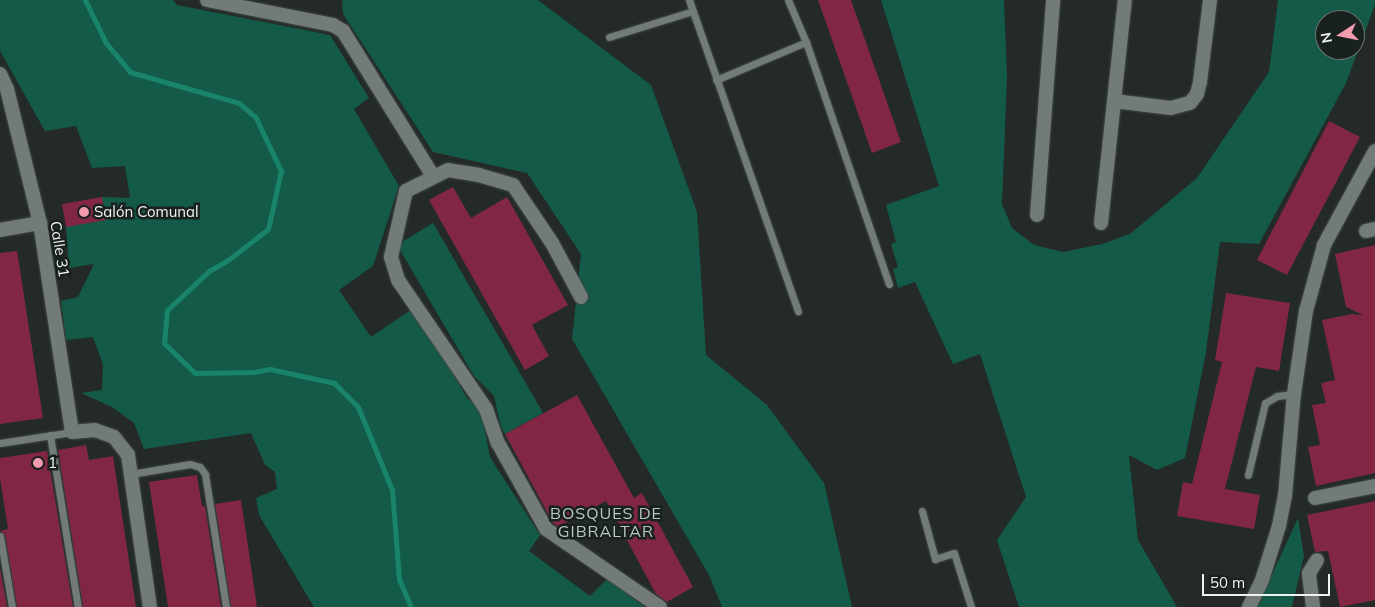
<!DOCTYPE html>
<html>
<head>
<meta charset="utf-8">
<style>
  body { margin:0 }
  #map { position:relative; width:1375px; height:607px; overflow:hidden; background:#232a28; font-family:Mulish,sans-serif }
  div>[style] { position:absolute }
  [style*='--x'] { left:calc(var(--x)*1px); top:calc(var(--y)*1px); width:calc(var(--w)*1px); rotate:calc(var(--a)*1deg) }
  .green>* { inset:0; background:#135a48 }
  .stream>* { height:5px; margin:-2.5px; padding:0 2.5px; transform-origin:2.5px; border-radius:2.5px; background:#19846a }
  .building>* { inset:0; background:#812744 }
  .roads { filter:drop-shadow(0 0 1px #424946) drop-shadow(0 0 1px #424946) }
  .lane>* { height:7px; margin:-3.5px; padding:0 3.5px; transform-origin:3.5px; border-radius:3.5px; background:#727b78 }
  .street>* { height:14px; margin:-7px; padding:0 7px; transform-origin:7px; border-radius:7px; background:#727b78 }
  .dots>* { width:14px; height:14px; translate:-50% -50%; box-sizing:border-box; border:2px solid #19211e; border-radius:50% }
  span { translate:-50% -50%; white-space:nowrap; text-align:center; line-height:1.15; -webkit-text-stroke:5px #19211e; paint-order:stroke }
  .poi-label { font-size:15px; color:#eef3f1 }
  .left { translate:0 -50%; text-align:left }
  .street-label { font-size:15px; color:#eef3f1 }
  .neighbourhood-label { font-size:16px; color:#bdc7c3; letter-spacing:1px }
  .north { position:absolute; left:1315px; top:10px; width:50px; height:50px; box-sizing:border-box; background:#19211e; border:1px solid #6e7572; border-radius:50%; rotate:259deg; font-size:14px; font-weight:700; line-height:20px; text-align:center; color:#eef3f1 }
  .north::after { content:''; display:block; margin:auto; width:18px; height:22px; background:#f29aae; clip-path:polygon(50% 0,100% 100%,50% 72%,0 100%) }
  .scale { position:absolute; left:1202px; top:574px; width:128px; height:22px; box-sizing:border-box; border:2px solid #eef3f1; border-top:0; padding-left:6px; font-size:15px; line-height:18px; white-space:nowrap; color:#eef3f1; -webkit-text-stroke:4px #19211e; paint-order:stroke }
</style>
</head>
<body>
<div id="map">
  <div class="green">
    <i style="clip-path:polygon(0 0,173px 0,177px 5px,330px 35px,369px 98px,354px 109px,399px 186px,373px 266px,339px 290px,371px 337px,415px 307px,467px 398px,481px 409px,490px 457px,540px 535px,529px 551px,590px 596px,607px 579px,645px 607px,314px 607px,259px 515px,256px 498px,277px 489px,275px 472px,265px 465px,251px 433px,144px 449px,134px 423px,112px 407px,81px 393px,102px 390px,103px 365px,93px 337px,66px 340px,61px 301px,78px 297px,94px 264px,69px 268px,66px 227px,102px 197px,130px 198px,125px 166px,92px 168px,76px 126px,45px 131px,0 51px)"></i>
    <i style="clip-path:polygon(342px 0,538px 0,651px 85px,697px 212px,706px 355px,767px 405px,824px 483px,852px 607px,722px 607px,709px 575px,572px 339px,581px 254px,527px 173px,433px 152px,343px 14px)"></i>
    <i style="clip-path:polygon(evenodd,881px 0,1004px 0,1007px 77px,1002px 204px,1012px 228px,1034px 245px,1063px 252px,1102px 244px,1130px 234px,1197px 178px,1269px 72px,1278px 0,1375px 0,1375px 5px,1346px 83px,1259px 244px,1220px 242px,1206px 352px,1185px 458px,1157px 470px,1129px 455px,1138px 540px,1177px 607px,1019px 607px,997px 540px,1026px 497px,980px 354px,953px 364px,915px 282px,898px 288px,893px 269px,898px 267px,891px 244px,896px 242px,886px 205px,939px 186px,881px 0,1325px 20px,1355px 20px,1355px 50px,1325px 50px,1325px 20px)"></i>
    <i style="clip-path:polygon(433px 223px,543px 413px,505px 434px,501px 427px,494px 396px,474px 376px,397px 245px)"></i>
    <i style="clip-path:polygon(1298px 518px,1304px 556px,1292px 607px,1257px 607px)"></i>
  </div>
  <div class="stream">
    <i style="--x:85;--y:0;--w:48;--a:64"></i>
    <i style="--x:106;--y:43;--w:38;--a:50"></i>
    <i style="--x:130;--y:72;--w:113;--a:15.9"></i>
    <i style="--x:239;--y:103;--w:23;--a:41"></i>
    <i style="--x:256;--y:118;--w:59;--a:64.7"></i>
    <i style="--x:281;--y:171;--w:59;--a:102.6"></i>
    <i style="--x:268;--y:229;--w:51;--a:142.2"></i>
    <i style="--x:228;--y:260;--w:22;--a:150"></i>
    <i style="--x:209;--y:271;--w:57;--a:137.1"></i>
    <i style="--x:167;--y:310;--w:33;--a:95"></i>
    <i style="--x:164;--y:343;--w:43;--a:44.1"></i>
    <i style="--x:195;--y:373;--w:59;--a:-1"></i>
    <i style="--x:254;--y:372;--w:16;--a:-11"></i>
    <i style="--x:270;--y:369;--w:66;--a:12.3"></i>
    <i style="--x:334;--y:383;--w:34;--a:45"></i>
    <i style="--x:358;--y:407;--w:90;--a:67.7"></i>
    <i style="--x:392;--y:490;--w:89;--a:85.5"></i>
    <i style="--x:399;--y:579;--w:30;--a:67"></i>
  </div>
  <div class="building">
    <i style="clip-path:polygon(818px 0,851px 0,901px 142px,872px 153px)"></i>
    <i style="clip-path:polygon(1329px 121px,1360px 137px,1287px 275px,1257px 260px)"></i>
    <i style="clip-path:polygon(453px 187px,471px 218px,507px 197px,568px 305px,532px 325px,549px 356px,525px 370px,429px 200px)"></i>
    <i style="clip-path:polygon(102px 197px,106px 220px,66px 227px,62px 204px)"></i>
    <i style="clip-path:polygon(1375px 245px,1375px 473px,1316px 486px,1308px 447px,1320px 445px,1312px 405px,1326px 403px,1321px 383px,1335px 380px,1322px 320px,1352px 314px,1363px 315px,1346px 307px,1335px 254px)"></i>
    <i style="clip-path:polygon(17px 251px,43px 418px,0 424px,0 253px)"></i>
    <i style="clip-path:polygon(1226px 293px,1290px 303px,1279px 371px,1256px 367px,1225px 489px,1260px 495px,1254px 529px,1177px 516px,1183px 482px,1192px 484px,1222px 362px,1215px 360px)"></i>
    <i style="clip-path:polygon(577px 395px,634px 498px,642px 493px,693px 587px,667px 602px,656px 594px,606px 501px,558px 527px,553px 523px,505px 434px)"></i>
    <i style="clip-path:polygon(86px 445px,89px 460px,113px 456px,136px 607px,83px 607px,58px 450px)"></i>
    <i style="clip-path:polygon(47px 451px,73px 607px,17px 607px,5px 535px,0 531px,8px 529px,0 478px,0 458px)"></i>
    <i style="clip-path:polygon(197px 475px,202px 506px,205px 506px,221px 607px,168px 607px,149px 482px)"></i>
    <i style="clip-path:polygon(241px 500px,248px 546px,257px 607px,231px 607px,215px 504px)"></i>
    <i style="clip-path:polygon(1375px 501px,1375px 600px,1340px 607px,1328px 551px,1315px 552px,1307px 515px)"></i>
    <i style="clip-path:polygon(0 568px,7px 607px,0 607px)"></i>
  </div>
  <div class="roads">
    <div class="lane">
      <i style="--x:689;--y:0;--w:330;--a:70.7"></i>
      <i style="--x:788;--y:0;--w:46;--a:66.8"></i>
      <i style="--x:806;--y:42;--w:256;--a:71.1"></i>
      <i style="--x:609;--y:37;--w:88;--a:-17.2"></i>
      <i style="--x:716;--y:80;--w:98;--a:-22.9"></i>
      <i style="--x:50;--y:435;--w:174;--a:80.8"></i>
      <i style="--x:0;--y:443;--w:73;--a:-8.7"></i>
      <i style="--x:131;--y:474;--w:60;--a:-9.6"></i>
      <i style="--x:190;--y:464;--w:10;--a:17"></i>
      <i style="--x:200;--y:467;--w:9;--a:54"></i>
      <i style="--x:205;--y:474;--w:135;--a:81"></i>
      <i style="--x:1248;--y:475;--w:74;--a:-76.7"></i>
      <i style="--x:1265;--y:403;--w:14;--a:-30"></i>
      <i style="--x:1277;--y:396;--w:17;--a:-7"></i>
      <i style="--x:922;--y:511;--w:50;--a:74.8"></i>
      <i style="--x:935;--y:559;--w:20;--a:-18"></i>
      <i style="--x:954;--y:553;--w:57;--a:72.5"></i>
      <i style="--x:0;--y:536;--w:72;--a:80.4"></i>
    </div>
    <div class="street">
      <i style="--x:207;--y:0;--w:128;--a:11.2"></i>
      <i style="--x:333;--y:25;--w:12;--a:31"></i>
      <i style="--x:343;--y:31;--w:171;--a:58.2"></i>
      <i style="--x:0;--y:74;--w:17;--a:65"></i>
      <i style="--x:7;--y:89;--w:138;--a:76.2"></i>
      <i style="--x:40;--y:223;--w:211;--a:81.3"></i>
      <i style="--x:72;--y:432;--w:23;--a:-5"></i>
      <i style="--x:95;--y:430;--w:20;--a:20"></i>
      <i style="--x:114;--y:437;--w:23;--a:52"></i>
      <i style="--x:128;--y:455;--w:154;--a:81.8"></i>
      <i style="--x:1114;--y:101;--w:57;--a:7"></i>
      <i style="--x:1171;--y:108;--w:20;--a:-15"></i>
      <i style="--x:1190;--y:103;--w:11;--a:-52"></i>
      <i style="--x:1197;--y:94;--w:12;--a:-76"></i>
      <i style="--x:1200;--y:82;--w:83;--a:-83"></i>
      <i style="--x:1037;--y:215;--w:216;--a:-85.7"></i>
      <i style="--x:1101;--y:223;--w:224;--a:-83.9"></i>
      <i style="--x:0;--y:230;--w:41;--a:-9.9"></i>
      <i style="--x:1366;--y:231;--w:9;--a:-13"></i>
      <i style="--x:581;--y:297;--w:61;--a:-118.2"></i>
      <i style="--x:552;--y:243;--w:70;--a:-123.9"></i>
      <i style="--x:513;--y:185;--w:35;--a:-164"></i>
      <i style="--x:479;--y:175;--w:31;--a:-171"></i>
      <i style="--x:448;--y:170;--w:47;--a:153.4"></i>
      <i style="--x:406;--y:191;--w:68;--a:102.8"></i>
      <i style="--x:391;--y:257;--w:24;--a:73"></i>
      <i style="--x:398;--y:280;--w:156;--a:55.7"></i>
      <i style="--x:486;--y:409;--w:36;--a:71"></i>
      <i style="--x:498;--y:443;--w:98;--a:60.8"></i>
      <i style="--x:546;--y:529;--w:138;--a:34.4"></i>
      <i style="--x:1315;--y:498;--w:61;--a:-11.3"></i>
      <i style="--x:1249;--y:607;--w:30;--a:-64"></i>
      <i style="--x:1262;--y:580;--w:57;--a:-72.5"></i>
      <i style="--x:1279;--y:526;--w:31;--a:-79"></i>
      <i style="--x:1285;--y:496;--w:102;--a:-85"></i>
      <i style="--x:1294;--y:394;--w:84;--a:-81.8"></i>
      <i style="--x:1306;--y:311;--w:68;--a:-74.7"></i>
      <i style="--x:1324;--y:245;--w:107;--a:-61.5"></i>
      <i style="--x:1313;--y:607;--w:34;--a:-97"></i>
      <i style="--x:1309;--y:573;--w:15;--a:-58"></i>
    </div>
  </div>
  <div class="dots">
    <i style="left:84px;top:212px;background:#f29aae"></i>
    <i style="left:38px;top:463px;background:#f29aae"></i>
  </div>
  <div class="poi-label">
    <span class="left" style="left:94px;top:212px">Salón Comunal</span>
    <span class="left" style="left:48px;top:463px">1</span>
  </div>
  <div class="street-label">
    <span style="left:60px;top:249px;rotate:81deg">Calle 31</span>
  </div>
  <div class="neighbourhood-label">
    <span style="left:606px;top:522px">BOSQUES DE<br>GIBRALTAR</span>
  </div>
  <div class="north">N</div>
  <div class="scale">50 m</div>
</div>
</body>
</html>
